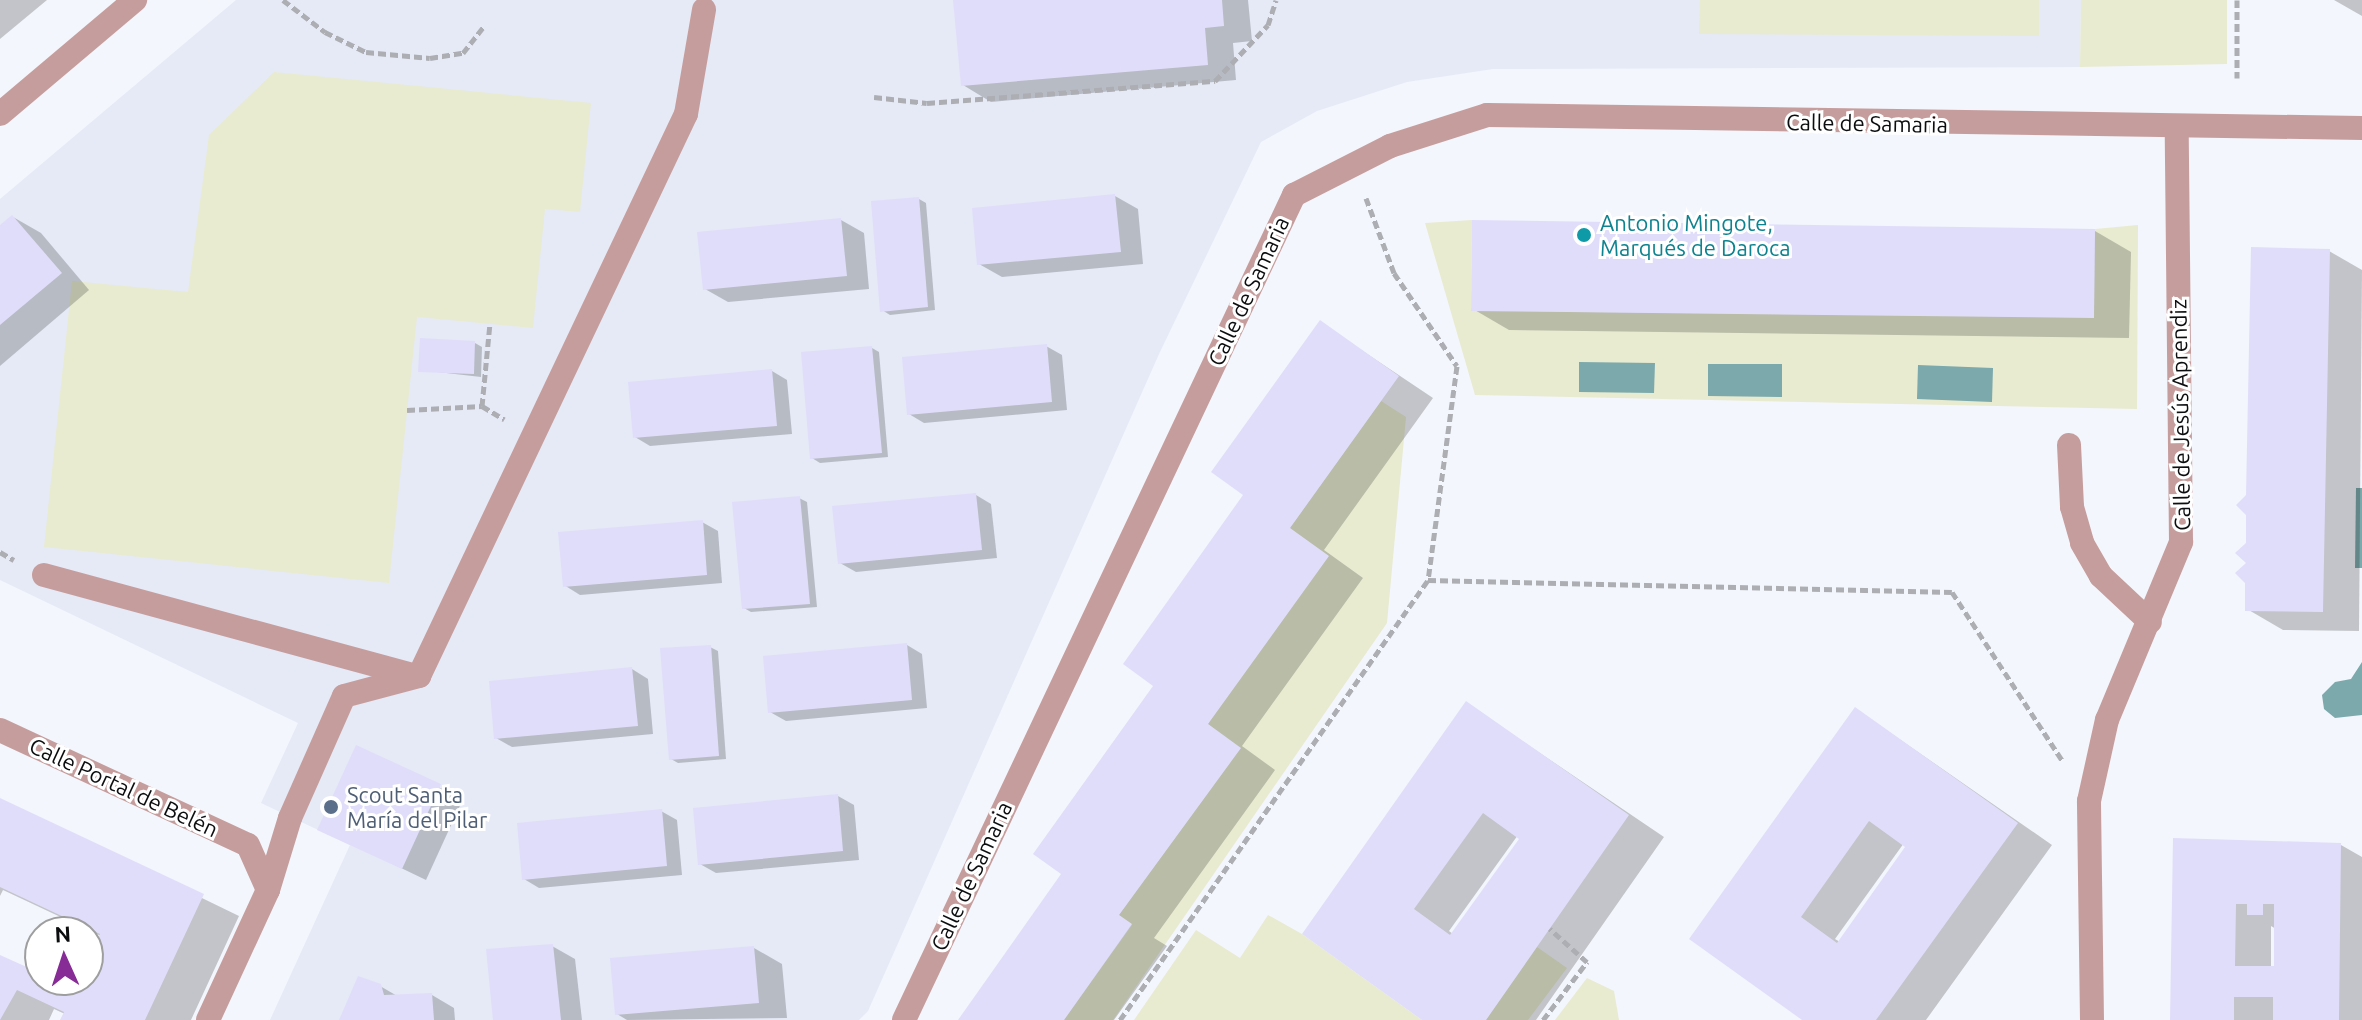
<!DOCTYPE html>
<html>
<head>
<meta charset="utf-8">
<style>
  body { margin:0 }
  #map { position:relative; width:2362px; height:1020px; overflow:hidden; background:#f3f6fc; font-family:Ubuntu,sans-serif }
  div>[style] { position:absolute }
  [style*='--x'] { left:calc(var(--x)*1px); top:calc(var(--y)*1px); width:calc(var(--w)*1px); rotate:calc(var(--a)*1deg) }
  .built>* { inset:0; background:#e5eaf6 }
  .green>* { inset:0; background:#e8ebd0 }
  .water>* { inset:0; background:#7ca9ac }
  .shadow>* { inset:0; background:#0003 }
  .building>* { inset:0; background:#e0ddfa }
  .path>* { height:5px; margin-top:-2.5px; transform-origin:0; background:repeating-linear-gradient(90deg,#acaeb3 0 8px,transparent 0 12px) }
  .service>* { height:24px; margin:-12px; padding:0 12px; transform-origin:12px; border-radius:12px; background:#c69d9d }
  .minor>* { height:24px; margin:-12px; padding:0 12px; transform-origin:12px; border-radius:12px; background:#c69d9d }
  .dots>* { width:22px; height:22px; translate:-50% -50%; box-sizing:border-box; border:4px solid #fff; border-radius:50% }
  span { translate:-50% -50%; white-space:nowrap; text-align:center; line-height:1.15; -webkit-text-stroke:6px #fff; paint-order:stroke }
  .street-label { font-size:22px; color:#0c0d0f }
  .culture-label { font-size:22px; color:#0d838f }
  .left { translate:0 -50%; text-align:left }
  .service-label { font-size:22px; color:#4e5e75 }
  .north { position:absolute; left:24px; top:916px; width:80px; height:80px; box-sizing:border-box; background:#fff; border:2px solid #9e9e9f; border-radius:50%; rotate:357deg; font-size:22px; font-weight:700; line-height:32px; text-align:center; color:#0c0d0f }
  .north::after { content:''; display:block; margin:auto; width:28px; height:36px; background:#872b96; clip-path:polygon(50% 0,100% 100%,50% 72%,0 100%) }
</style>
</head>
<body>
<div id="map">
  <div class="built">
    <i style="clip-path:polygon(236px 0,2081px 0,2080px 67px,1493px 69px,1407px 82px,1317px 111px,1261px 142px,1159px 354px,868px 1011px,859px 1020px,270px 1020px,350px 845px,261px 803px,298px 723px,0 580px,0 199px)"></i>
  </div>
  <div class="green">
    <i style="clip-path:polygon(1700px 0,2039px 0,2039px 36px,1699px 34px)"></i>
    <i style="clip-path:polygon(2081px 0,2227px 0,2227px 64px,2080px 67px)"></i>
    <i style="clip-path:polygon(274px 72px,591px 103px,580px 212px,545px 209px,533px 328px,417px 317px,389px 583px,44px 547px,72px 281px,188px 292px,209px 135px)"></i>
    <i style="clip-path:polygon(1472px 220px,1471px 311px,2094px 317px,2095px 229px,2138px 225px,2137px 409px,1475px 395px,1425px 223px)"></i>
    <i style="clip-path:polygon(1381px 401px,1406px 417px,1387px 623px,1113px 1020px,1064px 1020px,1132px 925px,1119px 915px,1240px 748px,1208px 724px,1290px 528px)"></i>
    <i style="clip-path:polygon(1268px 915px,1302px 934px,1422px 1020px,1134px 1020px,1196px 930px,1240px 958px)"></i>
    <i style="clip-path:polygon(1537px 947px,1567px 968px,1528px 1020px,1486px 1020px)"></i>
    <i style="clip-path:polygon(1587px 978px,1614px 991px,1619px 1020px,1555px 1020px)"></i>
  </div>
  <div class="water">
    <i style="clip-path:polygon(1579px 362px,1655px 363px,1654px 393px,1579px 392px)"></i>
    <i style="clip-path:polygon(1708px 364px,1782px 364px,1782px 397px,1708px 396px)"></i>
    <i style="clip-path:polygon(1918px 365px,1993px 368px,1992px 402px,1917px 399px)"></i>
    <i style="clip-path:polygon(2356px 488px,2362px 488px,2362px 568px,2355px 568px)"></i>
    <i style="clip-path:polygon(2362px 662px,2362px 715px,2335px 718px,2324px 709px,2322px 695px,2335px 682px,2351px 679px)"></i>
  </div>
  <div class="shadow">
    <i style="clip-path:polygon(0 0,47px 0,0 39px)"></i>
    <i style="clip-path:polygon(955px 0,1248px 0,1252px 41px,1233px 43px,1236px 80px,991px 102px,963px 85px)"></i>
    <i style="clip-path:polygon(2334px 0,2362px 0,2362px 16px)"></i>
    <i style="clip-path:polygon(1115px 196px,1138px 209px,1143px 264px,1002px 277px,979px 264px)"></i>
    <i style="clip-path:polygon(919px 199px,926px 203px,935px 310px,890px 315px,882px 310px)"></i>
    <i style="clip-path:polygon(13px 217px,41px 233px,89px 290px,0 366px,0 227px)"></i>
    <i style="clip-path:polygon(841px 220px,864px 233px,869px 289px,728px 302px,705px 289px)"></i>
    <i style="clip-path:polygon(2095px 231px,2131px 252px,2129px 338px,1509px 330px,1473px 309px)"></i>
    <i style="clip-path:polygon(2329px 251px,2362px 270px,2359px 631px,2283px 630px,2247px 609px,2248px 496px)"></i>
    <i style="clip-path:polygon(1321px 323px,1433px 398px,1324px 550px,1363px 578px,1242px 746px,1275px 770px,1154px 938px,1167px 946px,1114px 1020px,960px 1020px,1064px 874px,1246px 494px)"></i>
    <i style="clip-path:polygon(475px 343px,482px 347px,481px 377px,420px 370px)"></i>
    <i style="clip-path:polygon(1046px 346px,1062px 355px,1067px 410px,924px 423px,909px 414px)"></i>
    <i style="clip-path:polygon(872px 348px,879px 352px,888px 457px,820px 463px,812px 458px)"></i>
    <i style="clip-path:polygon(772px 371px,787px 380px,792px 434px,650px 446px,635px 437px)"></i>
    <i style="clip-path:polygon(976px 495px,991px 504px,997px 558px,856px 572px,840px 563px)"></i>
    <i style="clip-path:polygon(799px 498px,807px 502px,817px 607px,751px 612px,744px 608px)"></i>
    <i style="clip-path:polygon(702px 522px,718px 531px,722px 583px,580px 595px,564px 585px)"></i>
    <i style="clip-path:polygon(907px 645px,922px 654px,927px 708px,786px 721px,770px 712px)"></i>
    <i style="clip-path:polygon(710px 647px,718px 651px,726px 759px,678px 763px,671px 759px)"></i>
    <i style="clip-path:polygon(632px 669px,648px 679px,653px 734px,512px 747px,496px 738px)"></i>
    <i style="clip-path:polygon(evenodd,1466px 703px,1664px 837px,1536px 1020px,1426px 1020px,1304px 934px,1466px 703px,1518px 835px,1521px 838px,1453px 934px,1449px 931px,1518px 835px)"></i>
    <i style="clip-path:polygon(evenodd,1856px 709px,2052px 845px,1926px 1020px,1806px 1020px,1692px 939px,1856px 709px,1904px 843px,1908px 846px,1840px 942px,1835px 939px,1904px 843px)"></i>
    <i style="clip-path:polygon(357px 748px,463px 799px,426px 880px,320px 829px)"></i>
    <i style="clip-path:polygon(838px 796px,854px 805px,859px 860px,716px 873px,700px 864px)"></i>
    <i style="clip-path:polygon(0 800px,239px 916px,191px 1020px,62px 1020px,65px 1014px,54px 1009px,49px 1020px,0 1020px,0 957px,40px 975px,40px 980px,76px 992px,81px 980px,88px 980px,88px 965px,101px 936px,3px 890px,0 896px)"></i>
    <i style="clip-path:polygon(661px 811px,677px 820px,682px 875px,539px 888px,524px 879px)"></i>
    <i style="clip-path:polygon(evenodd,2175px 840px,2341px 845px,2362px 857px,2362px 1020px,2172px 1020px,2175px 840px,2271px 926px,2276px 929px,2276px 968px,2271px 968px,2271px 926px)"></i>
    <i style="clip-path:polygon(552px 946px,575px 959px,582px 1020px,495px 1020px)"></i>
    <i style="clip-path:polygon(754px 948px,782px 964px,787px 1018px,627px 1020px,617px 1014px)"></i>
    <i style="clip-path:polygon(380px 986px,399px 997px,432px 995px,454px 1008px,455px 1020px,341px 1020px)"></i>
  </div>
  <div class="building">
    <i style="clip-path:polygon(953px 0,1222px 0,1224px 26px,1205px 28px,1208px 65px,961px 86px)"></i>
    <i style="clip-path:polygon(1115px 194px,1121px 252px,977px 265px,972px 208px)"></i>
    <i style="clip-path:polygon(919px 197px,928px 307px,880px 312px,871px 201px)"></i>
    <i style="clip-path:polygon(12px 215px,62px 273px,0 325px,0 225px)"></i>
    <i style="clip-path:polygon(841px 218px,847px 276px,703px 290px,697px 232px)"></i>
    <i style="clip-path:polygon(1472px 220px,2095px 229px,2094px 318px,1471px 311px)"></i>
    <i style="clip-path:polygon(2251px 247px,2330px 249px,2323px 612px,2245px 611px,2245px 583px,2235px 573px,2246px 563px,2235px 553px,2246px 543px,2246px 515px,2236px 505px,2246px 495px)"></i>
    <i style="clip-path:polygon(1320px 320px,1399px 376px,1290px 528px,1329px 556px,1208px 724px,1241px 748px,1119px 915px,1132px 924px,1064px 1020px,958px 1020px,1061px 874px,1033px 854px,1153px 686px,1123px 664px,1243px 495px,1211px 472px)"></i>
    <i style="clip-path:polygon(420px 338px,475px 341px,474px 374px,418px 372px)"></i>
    <i style="clip-path:polygon(1047px 344px,1052px 402px,907px 415px,902px 357px)"></i>
    <i style="clip-path:polygon(872px 346px,882px 453px,810px 459px,801px 352px)"></i>
    <i style="clip-path:polygon(772px 369px,777px 426px,633px 438px,628px 382px)"></i>
    <i style="clip-path:polygon(976px 493px,982px 550px,838px 564px,832px 506px)"></i>
    <i style="clip-path:polygon(800px 496px,810px 604px,742px 609px,732px 502px)"></i>
    <i style="clip-path:polygon(703px 520px,707px 575px,563px 587px,558px 532px)"></i>
    <i style="clip-path:polygon(907px 643px,912px 700px,768px 713px,763px 656px)"></i>
    <i style="clip-path:polygon(711px 645px,719px 756px,669px 760px,660px 648px)"></i>
    <i style="clip-path:polygon(632px 667px,638px 726px,494px 739px,489px 681px)"></i>
    <i style="clip-path:polygon(evenodd,1466px 701px,1629px 815px,1486px 1020px,1422px 1020px,1302px 934px,1466px 701px,1483px 813px,1519px 839px,1450px 935px,1414px 909px,1483px 813px)"></i>
    <i style="clip-path:polygon(evenodd,1855px 707px,2018px 823px,1876px 1020px,1802px 1020px,1689px 939px,1855px 707px,1869px 821px,1905px 847px,1837px 943px,1801px 917px,1869px 821px)"></i>
    <i style="clip-path:polygon(356px 745px,441px 784px,402px 869px,317px 830px)"></i>
    <i style="clip-path:polygon(838px 794px,843px 851px,698px 865px,693px 808px)"></i>
    <i style="clip-path:polygon(0 798px,204px 894px,145px 1020px,60px 1020px,64px 1012px,17px 990px,0 1020px,0 955px,40px 973px,40px 980px,75px 989px,79px 980px,88px 980px,88px 960px,100px 934px,0 887px)"></i>
    <i style="clip-path:polygon(662px 809px,667px 866px,522px 880px,517px 823px)"></i>
    <i style="clip-path:polygon(evenodd,2173px 838px,2341px 843px,2339px 1020px,2273px 1020px,2273px 997px,2234px 997px,2234px 1020px,2170px 1020px,2173px 838px,2236px 904px,2247px 904px,2247px 915px,2263px 915px,2263px 904px,2274px 904px,2274px 966px,2235px 966px,2236px 904px)"></i>
    <i style="clip-path:polygon(553px 944px,561px 1020px,493px 1020px,486px 949px)"></i>
    <i style="clip-path:polygon(754px 946px,759px 1003px,615px 1015px,610px 958px)"></i>
    <i style="clip-path:polygon(358px 976px,381px 984px,384px 995px,432px 993px,434px 1020px,339px 1020px)"></i>
  </div>
  <div class="path">
    <i style="--x:283;--y:0;--w:53;--a:37.3"></i>
    <i style="--x:325;--y:32;--w:46;--a:26"></i>
    <i style="--x:366;--y:52;--w:64;--a:5.4"></i>
    <i style="--x:430;--y:58;--w:33;--a:-9"></i>
    <i style="--x:463;--y:53;--w:34;--a:-52"></i>
    <i style="--x:2237;--y:0;--w:78;--a:90"></i>
    <i style="--x:874;--y:97;--w:53;--a:6.5"></i>
    <i style="--x:927;--y:103;--w:289;--a:-4.4"></i>
    <i style="--x:1215;--y:81;--w:77;--a:-46.6"></i>
    <i style="--x:1268;--y:25;--w:26;--a:-72"></i>
    <i style="--x:1366;--y:198;--w:80;--a:69.5"></i>
    <i style="--x:1394;--y:273;--w:112;--a:55.9"></i>
    <i style="--x:1457;--y:366;--w:216;--a:97.7"></i>
    <i style="--x:1428;--y:580;--w:524;--a:1.31"></i>
    <i style="--x:1952;--y:592;--w:201;--a:56.8"></i>
    <i style="--x:482;--y:406;--w:83;--a:-84.5"></i>
    <i style="--x:407;--y:410;--w:75;--a:-3.1"></i>
    <i style="--x:482;--y:406;--w:26;--a:31"></i>
    <i style="--x:0;--y:552;--w:16;--a:30"></i>
    <i style="--x:1120;--y:1020;--w:537;--a:-55.01"></i>
    <i style="--x:1543;--y:1020;--w:73;--a:-52.8"></i>
    <i style="--x:1587;--y:962;--w:50;--a:-138.3"></i>
  </div>
  <div class="service">
    <i style="--x:2069;--y:445;--w:62;--a:87.2"></i>
    <i style="--x:2072;--y:507;--w:37;--a:74"></i>
    <i style="--x:2082;--y:543;--w:38;--a:60"></i>
    <i style="--x:2101;--y:576;--w:67;--a:43.2"></i>
    <i style="--x:44;--y:575;--w:385;--a:15.2"></i>
    <i style="--x:268;--y:890;--w:75;--a:-73"></i>
    <i style="--x:290;--y:818;--w:133;--a:-66.1"></i>
    <i style="--x:344;--y:696;--w:78;--a:-14.9"></i>
    <i style="--x:419;--y:676;--w:622;--a:-64.59"></i>
    <i style="--x:686;--y:114;--w:106;--a:-80.2"></i>
  </div>
  <div class="minor">
    <i style="--x:0;--y:114;--w:177;--a:-40.2"></i>
    <i style="--x:0;--y:730;--w:273;--a:24.9"></i>
    <i style="--x:248;--y:845;--w:49;--a:66"></i>
    <i style="--x:268;--y:890;--w:143;--a:114.8"></i>
    <i style="--x:904;--y:1020;--w:913;--a:-64.7"></i>
    <i style="--x:1294;--y:195;--w:108;--a:-27"></i>
    <i style="--x:1390;--y:146;--w:102;--a:-17.7"></i>
    <i style="--x:1487;--y:115;--w:875;--a:0.85"></i>
    <i style="--x:2092;--y:1020;--w:219;--a:-90.8"></i>
    <i style="--x:2089;--y:801;--w:83;--a:-77.5"></i>
    <i style="--x:2107;--y:720;--w:193;--a:-67.4"></i>
    <i style="--x:2181;--y:542;--w:413;--a:-90.6"></i>
  </div>
  <div class="dots">
    <i style="left:1584px;top:235px;background:#0f9aa8"></i>
    <i style="left:331px;top:807px;background:#5c6f8a"></i>
  </div>
  <div class="street-label">
    <span style="left:1867px;top:123px;rotate:1deg">Calle de Samaria</span>
    <span style="left:1248px;top:291px;rotate:-65deg">Calle de Samaria</span>
    <span style="left:2180px;top:415px;rotate:-91deg">Calle de Jesús Aprendiz</span>
    <span style="left:124px;top:787px;rotate:25deg">Calle Portal de Belén</span>
    <span style="left:971px;top:876px;rotate:-65deg">Calle de Samaria</span>
  </div>
  <div class="culture-label">
    <span class="left" style="left:1600px;top:235px">Antonio Mingote,<br>Marqués de Daroca</span>
  </div>
  <div class="service-label">
    <span class="left" style="left:347px;top:807px">Scout Santa<br>María del Pilar</span>
  </div>
  <div class="north">N</div>
</div>
</body>
</html>
